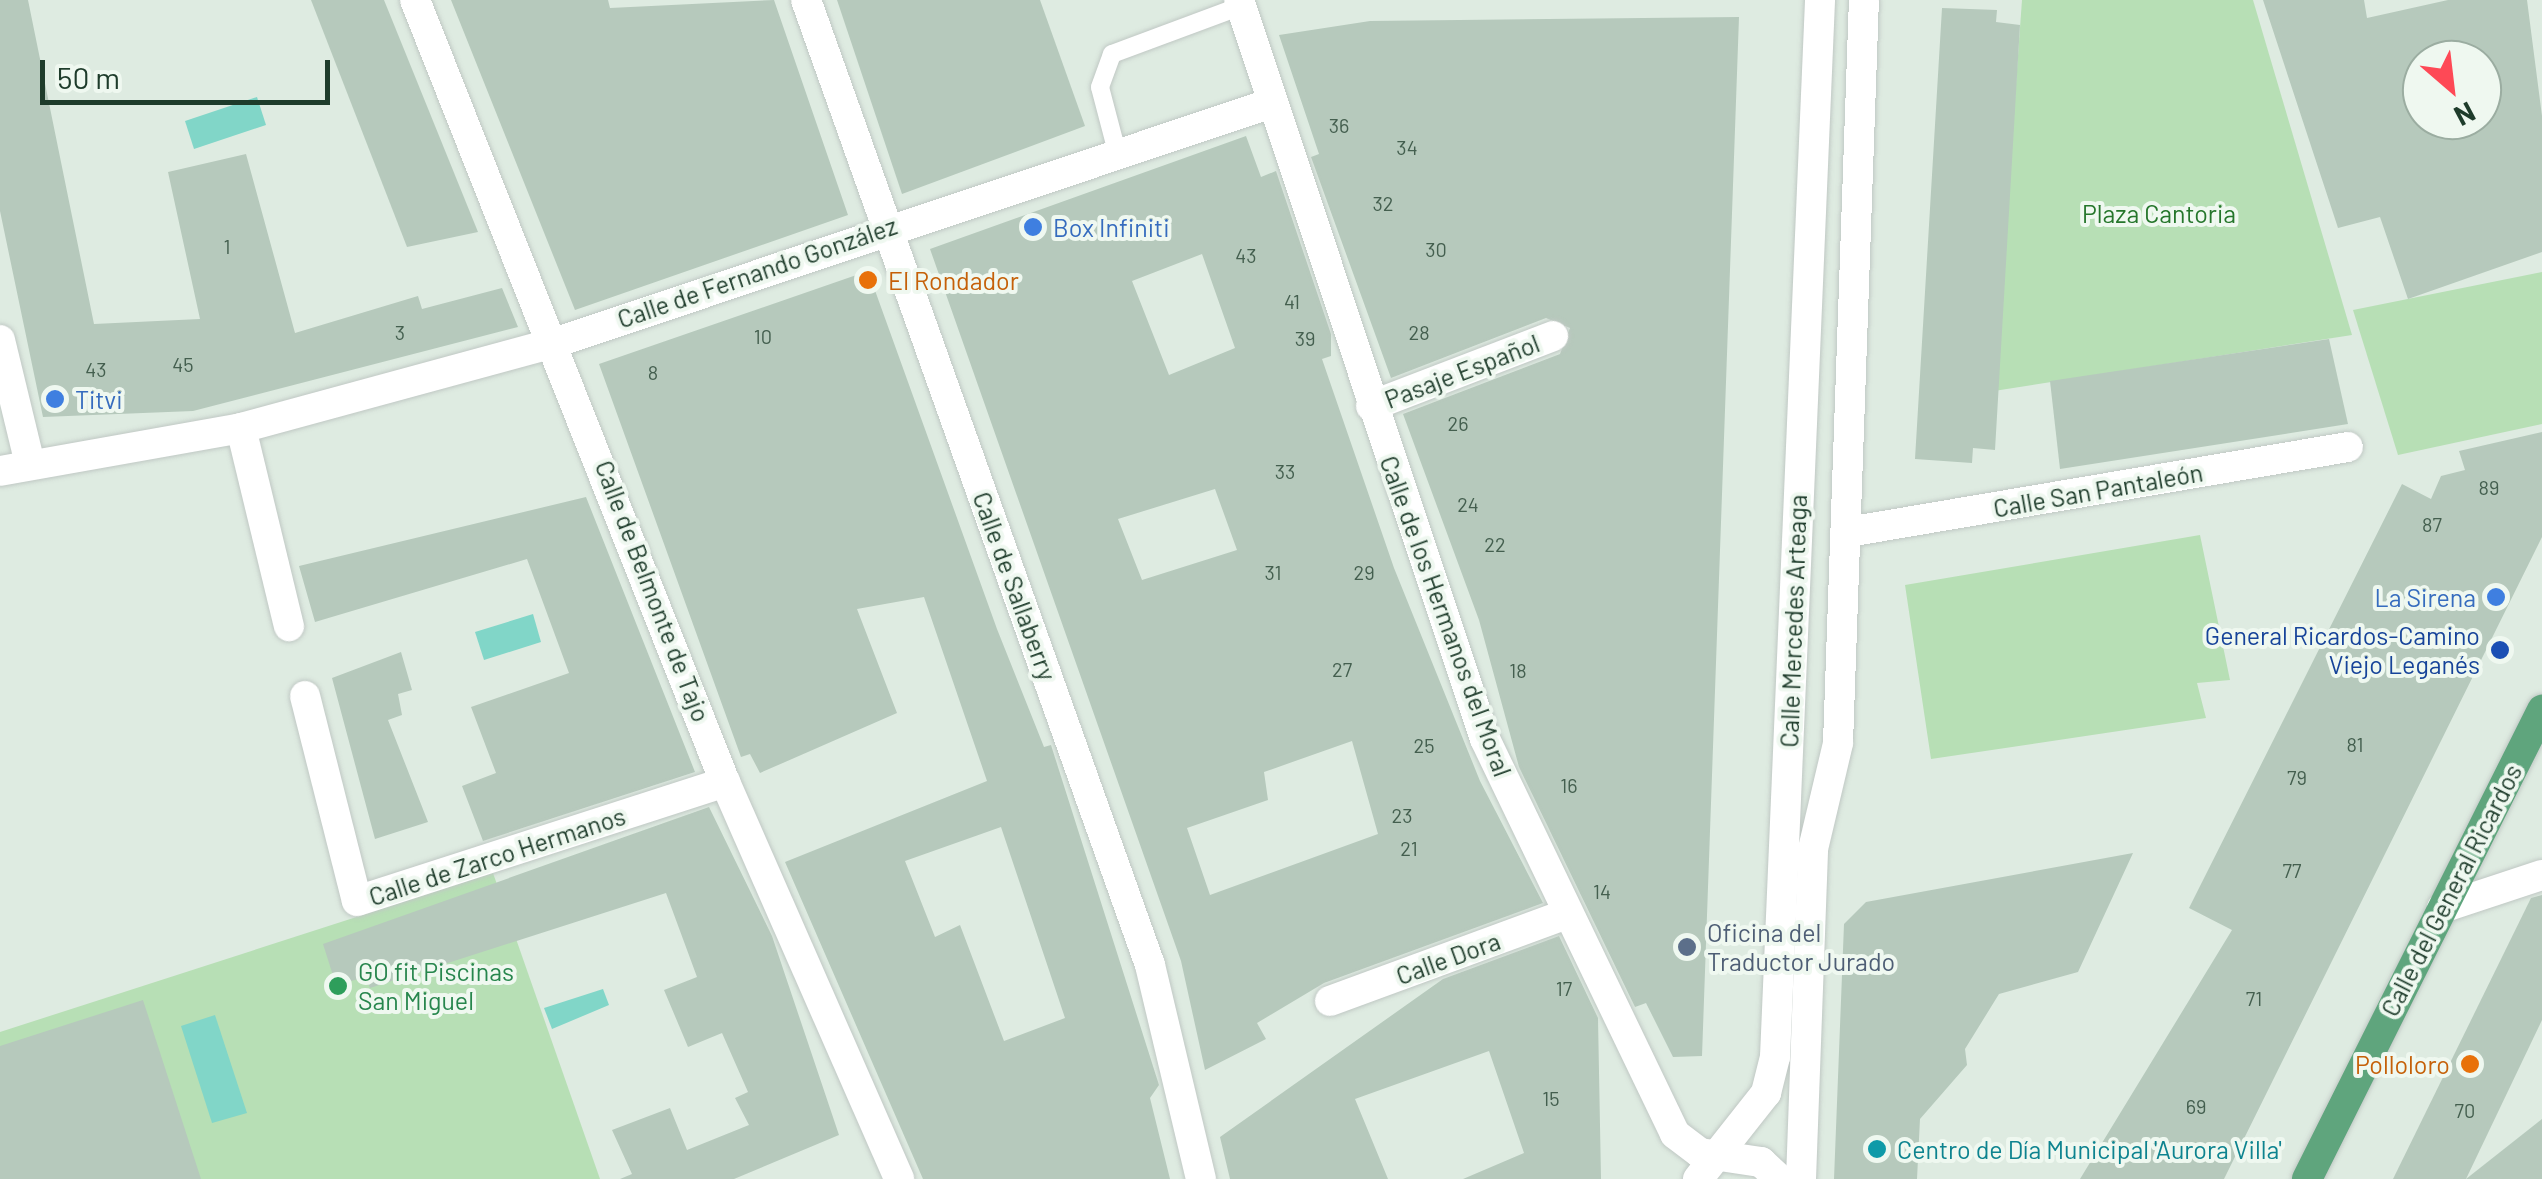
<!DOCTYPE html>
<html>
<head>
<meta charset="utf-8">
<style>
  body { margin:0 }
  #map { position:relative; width:2542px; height:1179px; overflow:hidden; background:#deebe1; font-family:Barlow,sans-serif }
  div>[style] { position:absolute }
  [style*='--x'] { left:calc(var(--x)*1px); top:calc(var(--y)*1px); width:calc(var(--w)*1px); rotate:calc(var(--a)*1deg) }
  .green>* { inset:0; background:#b7dfb5 }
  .water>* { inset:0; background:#81d6c8 }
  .building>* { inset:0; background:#b6c9bc }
  .roads { filter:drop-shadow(0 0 2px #c0c8c4) drop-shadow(0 0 2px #c0c8c4) }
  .service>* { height:18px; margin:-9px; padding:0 9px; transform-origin:9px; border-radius:9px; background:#fff }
  .minor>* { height:30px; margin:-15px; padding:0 15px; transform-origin:15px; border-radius:15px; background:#fff }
  .primary>* { height:30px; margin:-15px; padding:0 15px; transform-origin:15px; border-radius:15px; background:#5fa57d }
  .dots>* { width:28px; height:28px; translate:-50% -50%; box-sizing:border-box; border:5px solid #eff8f0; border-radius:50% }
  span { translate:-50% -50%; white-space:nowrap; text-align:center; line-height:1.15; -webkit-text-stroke:8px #eff8f0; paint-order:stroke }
  .number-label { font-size:20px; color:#445f4f }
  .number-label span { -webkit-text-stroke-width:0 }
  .park-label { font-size:25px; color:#25762b }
  .shop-label { font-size:25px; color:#366cbe }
  .left { translate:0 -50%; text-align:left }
  .right { translate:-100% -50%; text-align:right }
  .street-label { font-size:25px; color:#1e3c2b }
  .food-label { font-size:25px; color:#c56008 }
  .transit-label { font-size:25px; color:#164399 }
  .service-label { font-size:25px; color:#4e5e75 }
  .leisure-label { font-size:25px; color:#27864d }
  .culture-label { font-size:25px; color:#0d838f }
  .north { position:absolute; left:2402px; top:40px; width:100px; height:100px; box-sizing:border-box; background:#eff8f0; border:2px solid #9bada1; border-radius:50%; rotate:152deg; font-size:28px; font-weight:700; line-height:40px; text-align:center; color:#1e3c2b }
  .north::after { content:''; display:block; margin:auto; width:35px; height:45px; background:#fe4956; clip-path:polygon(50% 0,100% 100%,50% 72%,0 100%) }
  .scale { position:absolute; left:40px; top:60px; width:290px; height:45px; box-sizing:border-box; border:5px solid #1e3c2b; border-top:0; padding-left:12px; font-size:30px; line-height:35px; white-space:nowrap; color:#1e3c2b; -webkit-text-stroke:8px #eff8f0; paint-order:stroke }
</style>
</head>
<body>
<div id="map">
  <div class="green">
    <i style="clip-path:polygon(2022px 0,2253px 0,2352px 335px,1994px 391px)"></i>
    <i style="clip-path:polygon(2542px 272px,2542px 424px,2398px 455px,2353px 310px)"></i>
    <i style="clip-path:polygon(2200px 535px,2230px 680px,2197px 683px,2206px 718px,1931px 759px,1905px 585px)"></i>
    <i style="clip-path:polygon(493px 873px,600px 1179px,0 1179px,0 1032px)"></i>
  </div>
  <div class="water">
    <i style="clip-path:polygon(257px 97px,266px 125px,194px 149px,185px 121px)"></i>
    <i style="clip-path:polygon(533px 614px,541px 642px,484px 660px,475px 632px)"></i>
    <i style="clip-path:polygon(603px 989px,609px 1005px,552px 1029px,544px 1008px)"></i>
    <i style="clip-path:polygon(215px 1015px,247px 1113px,212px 1123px,181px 1026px)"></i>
  </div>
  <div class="building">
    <i style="clip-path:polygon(0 0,28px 0,94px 324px,200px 319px,168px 172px,246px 154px,295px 333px,418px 296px,422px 309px,502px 288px,518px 327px,193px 411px,43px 417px,0 211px)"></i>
    <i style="clip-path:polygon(311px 0,384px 0,478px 232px,407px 247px)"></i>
    <i style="clip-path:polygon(451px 0,608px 0,610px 8px,774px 0,848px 215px,575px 310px)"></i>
    <i style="clip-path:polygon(837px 0,1040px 0,1085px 126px,902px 194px)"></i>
    <i style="clip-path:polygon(evenodd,2263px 0,2364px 0,2367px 18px,2448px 0,2527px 0,2542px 116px,2542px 252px,2408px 299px,2380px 217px,2338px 228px,2263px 0,2422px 60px,2482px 60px,2482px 120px,2422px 120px,2422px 60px)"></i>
    <i style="clip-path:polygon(1942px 8px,1997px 10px,1996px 22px,2020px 25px,1995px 450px,1973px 448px,1972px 463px,1915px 459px)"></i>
    <i style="clip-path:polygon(1739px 17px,1702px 1056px,1673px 1057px,1646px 1003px,1635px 1007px,1519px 767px,1479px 620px,1403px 414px,1560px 354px,1570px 328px,1546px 318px,1391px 378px,1311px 157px,1319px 154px,1279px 35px,1370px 21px)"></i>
    <i style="clip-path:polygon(evenodd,1246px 136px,1261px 177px,1276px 171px,1331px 334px,1331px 356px,1322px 359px,1394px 568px,1480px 781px,1543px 903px,1324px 983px,1257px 1023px,1266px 1039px,1205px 1070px,1181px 961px,930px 249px,1246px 136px,1202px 254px,1235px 348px,1169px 375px,1132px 281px,1202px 254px,1246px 136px,1215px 489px,1237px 550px,1142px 580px,1118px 519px,1215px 489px,1246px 136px,1352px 741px,1378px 834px,1210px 895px,1187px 828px,1268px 800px,1264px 772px,1352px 741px)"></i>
    <i style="clip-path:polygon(evenodd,868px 271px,997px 629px,1044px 747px,1051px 745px,1159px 1085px,1150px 1098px,1170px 1179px,923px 1179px,785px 862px,987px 781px,924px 597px,857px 609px,897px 713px,760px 773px,750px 754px,741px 757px,599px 364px,868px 271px,1001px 827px,1065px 1018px,1004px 1041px,960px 925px,935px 937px,905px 861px,1001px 827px)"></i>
    <i style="clip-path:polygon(2329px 339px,2348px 424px,2060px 469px,2050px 381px)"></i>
    <i style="clip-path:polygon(2542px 432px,2542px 537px,2224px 1179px,2080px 1179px,2232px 930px,2189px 908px,2402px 484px,2431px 499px,2441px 476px,2465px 470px,2459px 451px)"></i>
    <i style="clip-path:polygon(586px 497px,695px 772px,483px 841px,462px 786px,496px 773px,471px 707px,569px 673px,527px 559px,315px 622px,299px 566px)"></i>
    <i style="clip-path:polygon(401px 652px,412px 690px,398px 694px,402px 715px,388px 720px,428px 822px,375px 839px,332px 678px)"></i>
    <i style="clip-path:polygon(709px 807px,772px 936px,839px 1135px,734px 1179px,620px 1179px,632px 1174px,612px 1130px,670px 1108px,687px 1150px,749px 1125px,735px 1098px,748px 1092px,722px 1033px,688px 1047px,664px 990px,697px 977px,666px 893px,370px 988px,366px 977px,336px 985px,323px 944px)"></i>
    <i style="clip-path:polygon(2133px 853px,2078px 972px,1999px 994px,1965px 1049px,1967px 1065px,1920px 1119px,1917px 1179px,1834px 1179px,1844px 924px,1866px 902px)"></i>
    <i style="clip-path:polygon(2542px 895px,2542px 1020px,2466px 1179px,2393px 1179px,2531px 898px)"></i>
    <i style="clip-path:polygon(1559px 936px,1598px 1018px,1601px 1179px,1463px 1179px,1524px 1153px,1489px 1051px,1355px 1099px,1388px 1179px,1230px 1179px,1220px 1137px,1443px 979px)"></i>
    <i style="clip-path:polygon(143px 1000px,201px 1179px,0 1179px,0 1046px)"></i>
    <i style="clip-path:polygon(2542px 1119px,2542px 1179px,2466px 1179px)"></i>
  </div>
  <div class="roads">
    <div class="service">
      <i style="--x:1117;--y:152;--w:67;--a:-104.7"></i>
      <i style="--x:1100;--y:87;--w:35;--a:-70"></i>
      <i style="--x:1112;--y:54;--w:138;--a:-20.4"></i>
    </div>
    <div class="minor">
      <i style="--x:415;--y:0;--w:841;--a:68.38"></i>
      <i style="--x:725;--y:782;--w:433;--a:66.3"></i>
      <i style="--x:806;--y:0;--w:1024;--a:70.38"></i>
      <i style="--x:1150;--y:965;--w:220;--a:76.6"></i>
      <i style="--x:1239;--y:0;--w:779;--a:71.59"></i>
      <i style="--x:1485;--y:739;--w:438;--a:64.3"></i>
      <i style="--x:1675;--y:1134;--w:31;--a:37"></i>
      <i style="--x:1700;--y:1153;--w:62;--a:8.4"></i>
      <i style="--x:1761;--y:1162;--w:25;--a:43"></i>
      <i style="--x:0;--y:340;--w:128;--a:76.4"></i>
      <i style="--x:1371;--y:406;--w:195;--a:-21"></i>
      <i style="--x:241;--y:428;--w:204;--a:76.4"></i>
      <i style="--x:0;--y:471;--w:245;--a:-10.1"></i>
      <i style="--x:241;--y:428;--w:327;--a:-15.2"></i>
      <i style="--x:557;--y:342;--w:751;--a:-18.48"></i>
      <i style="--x:1848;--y:532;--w:507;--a:-9.65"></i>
      <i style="--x:305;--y:696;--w:211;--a:75.8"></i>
      <i style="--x:357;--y:901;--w:387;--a:-17.9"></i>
      <i style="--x:2442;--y:908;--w:105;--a:-18.3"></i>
      <i style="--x:1330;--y:1001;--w:252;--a:-20.2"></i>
      <i style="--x:1698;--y:1179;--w:110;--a:-51.7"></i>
      <i style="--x:1766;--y:1093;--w:37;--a:-76"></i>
      <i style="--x:1775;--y:1057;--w:1058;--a:-87.56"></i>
      <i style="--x:1801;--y:1179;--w:330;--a:-87.9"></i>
      <i style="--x:1813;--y:849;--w:109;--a:-76.7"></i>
      <i style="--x:1838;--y:743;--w:743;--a:-88"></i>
    </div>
    <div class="primary">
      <i style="--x:2307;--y:1179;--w:525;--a:-63.39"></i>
    </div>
  </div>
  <div class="dots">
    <i style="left:1033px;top:227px;background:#3f7fe0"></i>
    <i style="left:868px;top:280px;background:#e8710a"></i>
    <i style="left:55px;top:399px;background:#3f7fe0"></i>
    <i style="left:2496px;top:597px;background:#3f7fe0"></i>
    <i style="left:2500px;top:650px;background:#1a4fb4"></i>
    <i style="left:1687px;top:947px;background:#5c6f8a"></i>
    <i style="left:338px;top:986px;background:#2e9e5b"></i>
    <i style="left:2470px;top:1064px;background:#e8710a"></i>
    <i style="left:1877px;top:1149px;background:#0f9aa8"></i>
  </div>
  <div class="number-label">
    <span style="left:1339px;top:125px">36</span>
    <span style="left:1407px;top:147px">34</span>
    <span style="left:1383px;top:203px">32</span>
    <span style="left:227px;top:246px">1</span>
    <span style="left:1436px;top:249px">30</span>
    <span style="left:1246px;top:255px">43</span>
    <span style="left:1292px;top:301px">41</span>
    <span style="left:400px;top:332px">3</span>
    <span style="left:1419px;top:332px">28</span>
    <span style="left:763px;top:336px">10</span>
    <span style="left:1305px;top:338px">39</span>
    <span style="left:183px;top:364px">45</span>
    <span style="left:96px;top:369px">43</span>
    <span style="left:653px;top:372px">8</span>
    <span style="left:1458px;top:423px">26</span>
    <span style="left:1285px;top:471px">33</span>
    <span style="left:2489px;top:487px">89</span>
    <span style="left:1468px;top:504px">24</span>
    <span style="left:2432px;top:524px">87</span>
    <span style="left:1495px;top:544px">22</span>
    <span style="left:1273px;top:572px">31</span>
    <span style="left:1364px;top:572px">29</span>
    <span style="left:1342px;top:669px">27</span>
    <span style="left:1518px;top:670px">18</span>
    <span style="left:2355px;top:744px">81</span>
    <span style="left:1424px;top:745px">25</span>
    <span style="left:2297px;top:777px">79</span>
    <span style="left:1569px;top:785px">16</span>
    <span style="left:1402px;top:815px">23</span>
    <span style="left:1409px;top:848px">21</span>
    <span style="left:2292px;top:870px">77</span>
    <span style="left:1602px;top:891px">14</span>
    <span style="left:1564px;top:988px">17</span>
    <span style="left:2254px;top:998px">71</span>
    <span style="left:1551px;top:1098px">15</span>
    <span style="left:2196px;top:1106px">69</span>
    <span style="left:2465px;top:1110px">70</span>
  </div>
  <div class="park-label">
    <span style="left:2159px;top:213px">Plaza Cantoria</span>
  </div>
  <div class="shop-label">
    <span class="left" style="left:1053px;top:227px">Box Infiniti</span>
    <span class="left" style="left:75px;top:399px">Titvi</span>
    <span class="right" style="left:2476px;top:597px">La Sirena</span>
  </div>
  <div class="street-label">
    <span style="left:757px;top:272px;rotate:-19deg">Calle de Fernando González</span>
    <span style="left:1462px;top:371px;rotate:-21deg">Pasaje Español</span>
    <span style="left:2098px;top:490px;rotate:-10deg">Calle San Pantaleón</span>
    <span style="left:1015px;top:586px;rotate:70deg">Calle de Sallaberry</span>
    <span style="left:653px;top:591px;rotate:69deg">Calle de Belmonte de Tajo</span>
    <span style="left:1446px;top:616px;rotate:70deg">Calle de los Hermanos del Moral</span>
    <span style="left:1793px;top:621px;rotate:-88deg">Calle Mercedes Arteaga</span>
    <span style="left:497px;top:856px;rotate:-18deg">Calle de Zarco Hermanos</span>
    <span style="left:2451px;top:890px;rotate:-63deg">Calle del General Ricardos</span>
    <span style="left:1448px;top:958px;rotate:-20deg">Calle Dora</span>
  </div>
  <div class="food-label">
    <span class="left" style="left:888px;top:280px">El Rondador</span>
    <span class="right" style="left:2450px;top:1064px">Polloloro</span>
  </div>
  <div class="transit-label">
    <span class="right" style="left:2480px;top:650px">General Ricardos-Camino<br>Viejo Leganés</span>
  </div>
  <div class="service-label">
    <span class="left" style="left:1707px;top:947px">Oficina del<br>Traductor Jurado</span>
  </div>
  <div class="leisure-label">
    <span class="left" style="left:358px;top:986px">GO fit Piscinas<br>San Miguel</span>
  </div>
  <div class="culture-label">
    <span class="left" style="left:1897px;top:1149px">Centro de Día Municipal 'Aurora Villa'</span>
  </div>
  <div class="north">N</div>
  <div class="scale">50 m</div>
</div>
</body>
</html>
